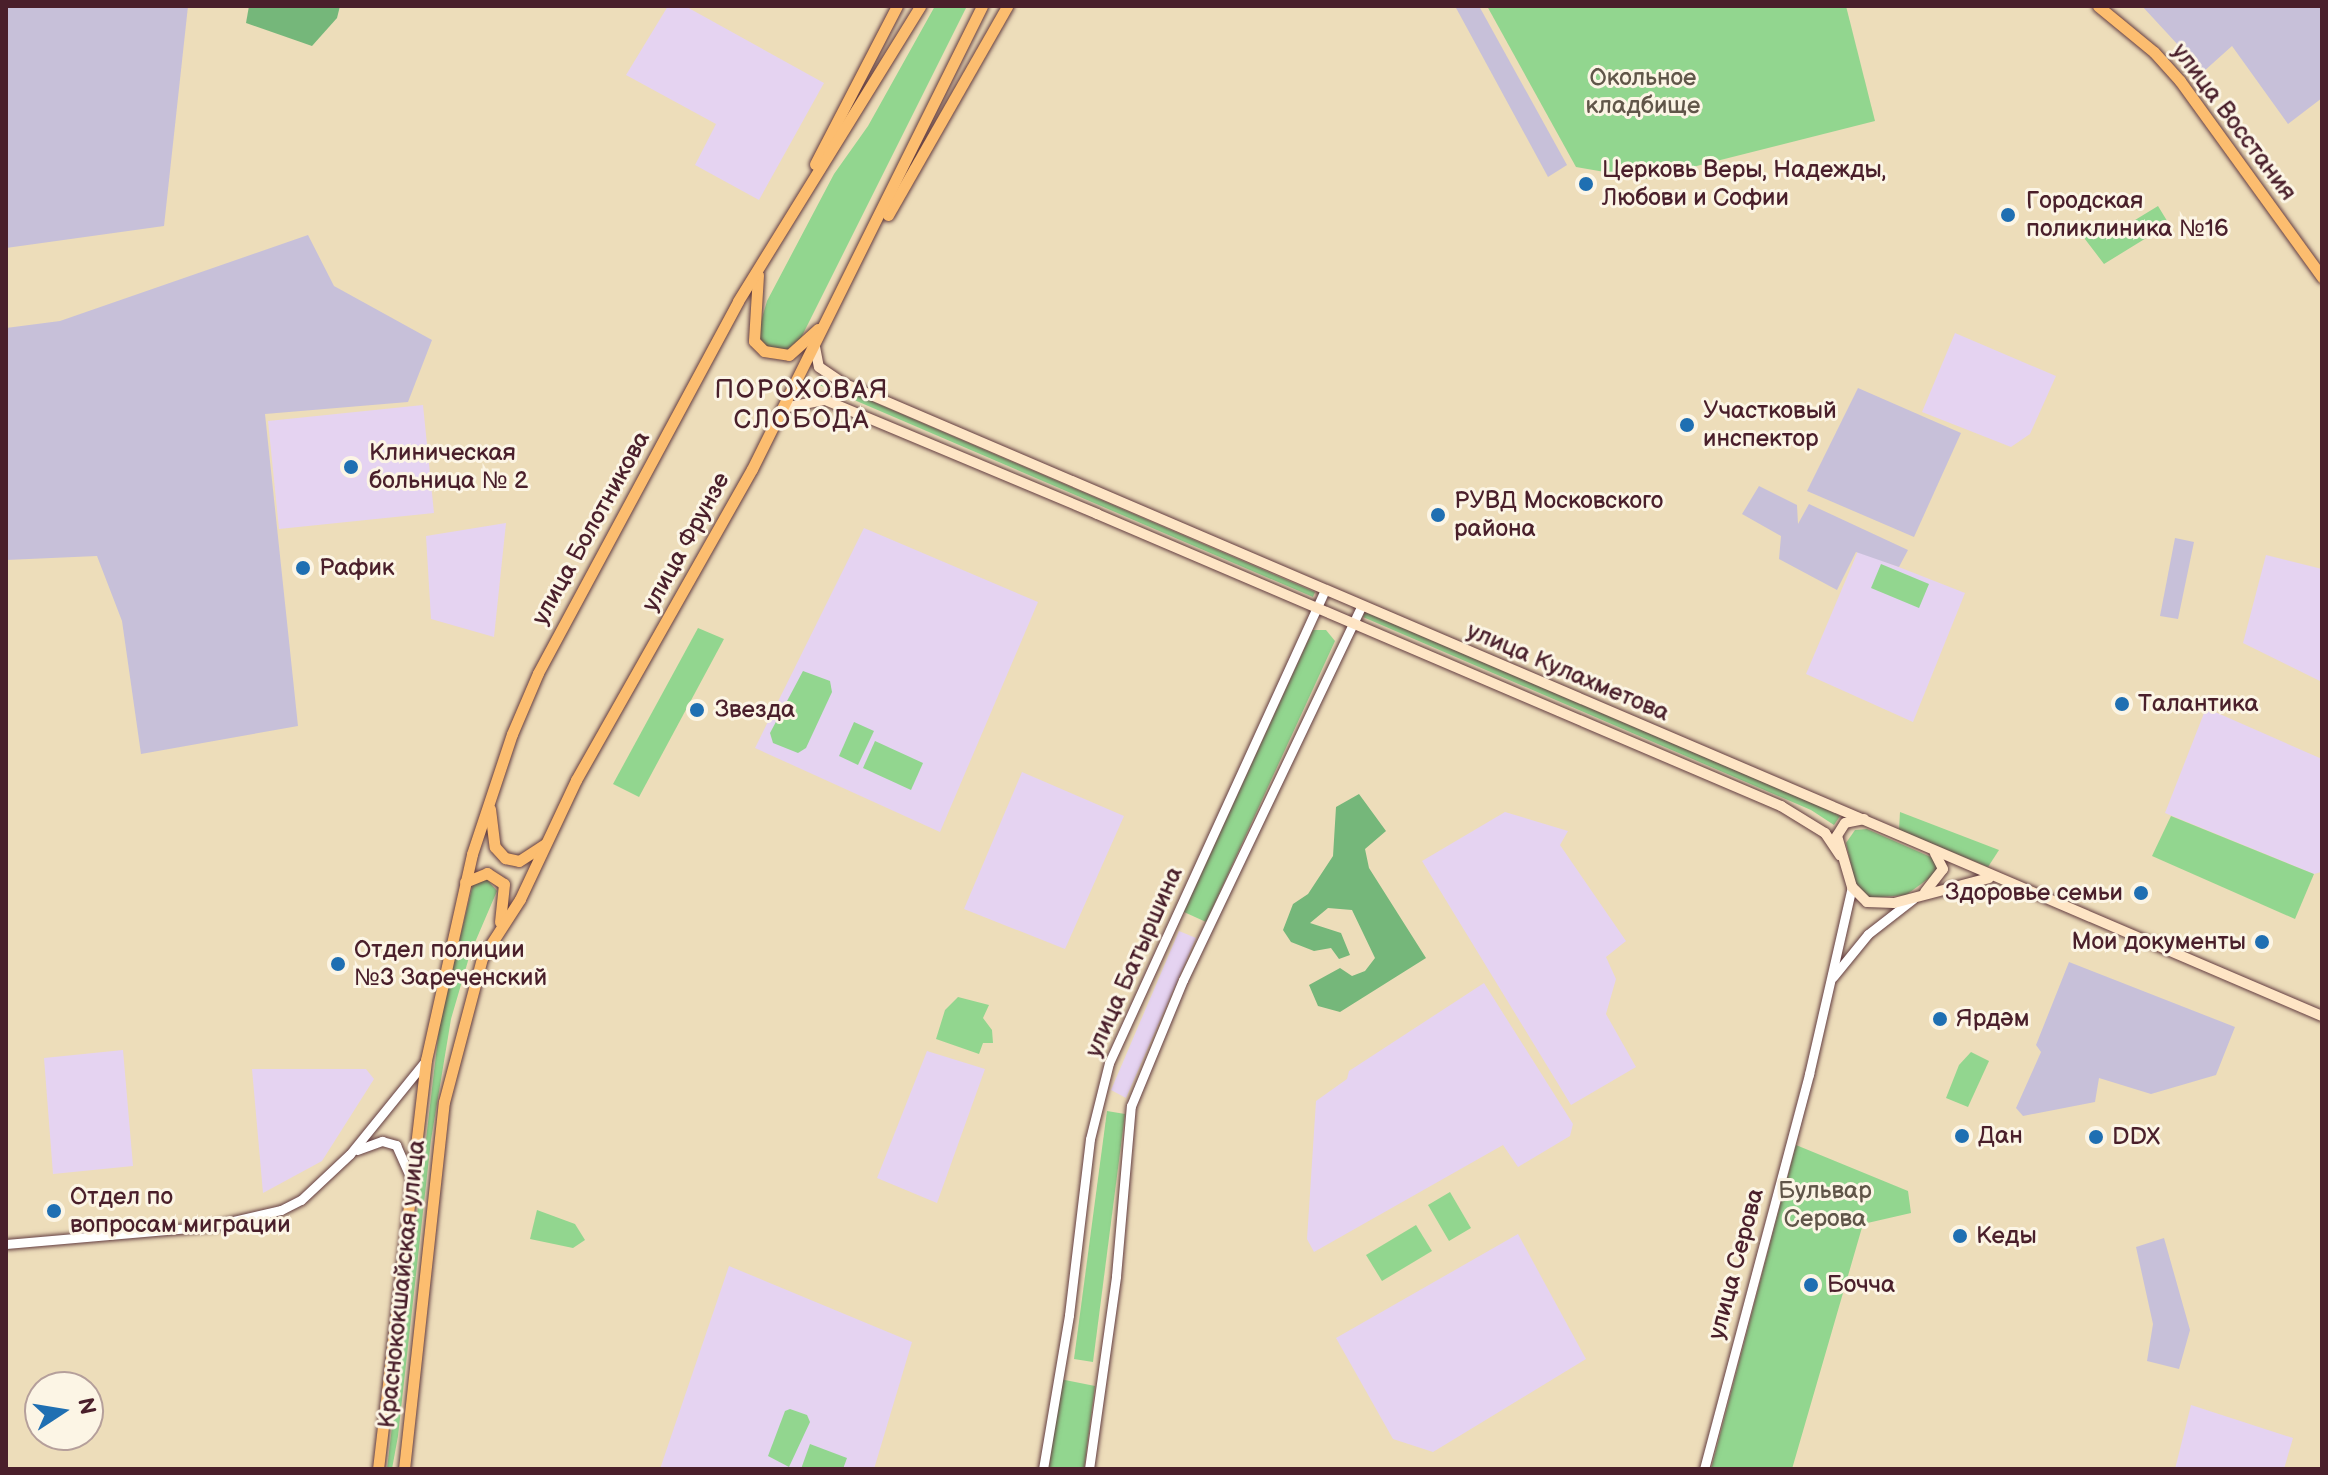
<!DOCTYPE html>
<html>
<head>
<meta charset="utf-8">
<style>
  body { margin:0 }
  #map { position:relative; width:2328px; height:1475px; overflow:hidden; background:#edddba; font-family:"Balsamiq Sans",sans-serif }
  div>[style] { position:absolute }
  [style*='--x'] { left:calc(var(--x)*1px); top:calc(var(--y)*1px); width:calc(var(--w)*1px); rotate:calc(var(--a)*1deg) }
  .built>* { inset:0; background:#e5d3f1 }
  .industrial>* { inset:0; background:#c7c0d9 }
  .green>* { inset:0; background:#92d68f }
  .forest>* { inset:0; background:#75b77a }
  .roads { filter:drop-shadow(0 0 2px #623c40) drop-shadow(0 0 2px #623c40) }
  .tertiary>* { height:9px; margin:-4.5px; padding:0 4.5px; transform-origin:4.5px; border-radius:4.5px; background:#fff }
  .secondary>* { height:10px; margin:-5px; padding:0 5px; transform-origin:5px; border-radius:5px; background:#fee5c5 }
  .primary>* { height:11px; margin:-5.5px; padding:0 5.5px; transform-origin:5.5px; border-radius:5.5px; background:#fcbd6f }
  .dots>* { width:22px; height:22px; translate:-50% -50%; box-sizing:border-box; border:4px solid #fcf5e5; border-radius:50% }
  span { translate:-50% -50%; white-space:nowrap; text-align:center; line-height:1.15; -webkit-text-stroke:6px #fcf5e5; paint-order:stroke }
  .park-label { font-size:24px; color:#605649 }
  .street-label { font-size:24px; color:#4a1f2b }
  .poi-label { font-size:24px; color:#4a1f2b }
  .left { translate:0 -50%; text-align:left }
  .right { translate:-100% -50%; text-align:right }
  .neighbourhood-label { font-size:26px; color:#4a1f2b; letter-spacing:2px }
  .frame { position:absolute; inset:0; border:8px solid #4a1f2b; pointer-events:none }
  .north { position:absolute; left:24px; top:1371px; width:80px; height:80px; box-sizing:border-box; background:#fcf5e5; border:2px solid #b59f9b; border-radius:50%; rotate:78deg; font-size:22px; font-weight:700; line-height:32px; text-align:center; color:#4a1f2b }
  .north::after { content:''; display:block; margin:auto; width:28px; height:36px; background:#1f6fb2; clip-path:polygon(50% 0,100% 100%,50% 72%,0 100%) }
</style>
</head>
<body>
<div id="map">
  <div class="built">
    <i style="clip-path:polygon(668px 6px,685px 6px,824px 83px,759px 200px,695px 165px,716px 124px,626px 75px)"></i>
    <i style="clip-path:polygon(1955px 333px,2056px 376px,2030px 434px,2011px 447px,1922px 412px)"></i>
    <i style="clip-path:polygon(423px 405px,434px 513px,279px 529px,268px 421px)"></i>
    <i style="clip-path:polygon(506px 523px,494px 637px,431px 619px,426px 536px)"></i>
    <i style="clip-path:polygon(864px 528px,1038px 602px,940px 832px,755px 748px)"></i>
    <i style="clip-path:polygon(1858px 551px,1965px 593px,1913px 722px,1806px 674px)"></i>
    <i style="clip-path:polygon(2266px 555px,2322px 569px,2322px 682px,2243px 643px)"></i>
    <i style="clip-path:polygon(2206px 708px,2322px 759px,2321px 872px,2314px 874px,2165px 813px)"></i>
    <i style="clip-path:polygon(1022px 772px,1124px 816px,1065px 949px,964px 909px)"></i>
    <i style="clip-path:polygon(1505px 812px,1568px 831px,1560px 845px,1626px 941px,1606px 957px,1616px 979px,1606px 1014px,1636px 1067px,1571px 1105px,1422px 861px)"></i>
    <i style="clip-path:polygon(1179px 931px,1196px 938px,1126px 1098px,1111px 1090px)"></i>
    <i style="clip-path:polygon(1484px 983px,1573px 1124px,1570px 1136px,1518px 1167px,1503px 1145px,1314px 1252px,1307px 1239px,1316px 1101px,1347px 1079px,1349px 1071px)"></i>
    <i style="clip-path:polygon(123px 1050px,133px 1166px,53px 1174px,44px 1058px)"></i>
    <i style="clip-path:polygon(927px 1051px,985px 1069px,937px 1203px,877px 1178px)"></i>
    <i style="clip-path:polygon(252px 1069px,366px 1069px,374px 1079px,322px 1161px,263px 1193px)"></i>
    <i style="clip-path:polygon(1518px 1234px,1586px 1359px,1433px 1452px,1393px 1439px,1336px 1338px)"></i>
    <i style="clip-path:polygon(729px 1266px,912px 1342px,874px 1469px,660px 1469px)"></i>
    <i style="clip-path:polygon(2191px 1405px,2293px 1438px,2284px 1469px,2175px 1469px)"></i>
  </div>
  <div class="industrial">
    <i style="clip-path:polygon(6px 6px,188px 6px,164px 226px,6px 248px)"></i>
    <i style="clip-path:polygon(1455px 6px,1479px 6px,1567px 165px,1548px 177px)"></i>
    <i style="clip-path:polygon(2142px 6px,2322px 6px,2322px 98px,2288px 124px,2232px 46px,2203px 72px)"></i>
    <i style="clip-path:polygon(308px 235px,334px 286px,432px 340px,408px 402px,265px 414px,298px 726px,141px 754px,122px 621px,97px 556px,6px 560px,6px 328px,60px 321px)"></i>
    <i style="clip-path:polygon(1858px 388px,1961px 433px,1914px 537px,1807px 491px)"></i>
    <i style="clip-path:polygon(1759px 486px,1797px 505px,1798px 524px,1809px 504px,1908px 550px,1899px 567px,1856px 552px,1837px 590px,1779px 559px,1781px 536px,1742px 514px)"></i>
    <i style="clip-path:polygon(2175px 538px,2194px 542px,2178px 619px,2160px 616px)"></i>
    <i style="clip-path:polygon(2069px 962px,2235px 1027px,2216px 1075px,2151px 1094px,2099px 1078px,2095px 1102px,2023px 1116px,2016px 1108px,2041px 1052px,2036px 1045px)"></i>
    <i style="clip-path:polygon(2164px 1238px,2190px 1330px,2179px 1369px,2147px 1361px,2153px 1324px,2136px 1247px)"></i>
  </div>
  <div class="green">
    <i style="clip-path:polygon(935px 6px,967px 6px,801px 338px,785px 351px,768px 348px,757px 335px,767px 301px,834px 174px,868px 126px)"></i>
    <i style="clip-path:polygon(1487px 6px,1846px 6px,1875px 121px,1645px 179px,1576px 167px)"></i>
    <i style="clip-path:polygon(2158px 206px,2169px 224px,2104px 264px,2075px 226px,2117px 231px)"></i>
    <i style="clip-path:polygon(820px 379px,1315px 592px,1313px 597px,817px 384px)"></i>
    <i style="clip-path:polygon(1881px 564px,1929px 584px,1919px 608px,1871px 588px)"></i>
    <i style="clip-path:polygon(1365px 612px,1819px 806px,1840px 816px,1834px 825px,1811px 810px,1363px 617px)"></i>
    <i style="clip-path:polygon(698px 628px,724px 639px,639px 797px,613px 784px)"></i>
    <i style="clip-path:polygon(1313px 630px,1326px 630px,1335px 641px,1206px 922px,1184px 912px)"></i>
    <i style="clip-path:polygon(803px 671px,830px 681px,832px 692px,806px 748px,798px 753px,773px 743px,770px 733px)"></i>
    <i style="clip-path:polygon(854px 722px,874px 731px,858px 765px,839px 756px)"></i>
    <i style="clip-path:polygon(875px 741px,923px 763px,911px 790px,863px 768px)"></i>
    <i style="clip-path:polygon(1900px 812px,1999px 850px,1988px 867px,1899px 830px)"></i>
    <i style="clip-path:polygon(2171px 816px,2314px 874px,2295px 919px,2152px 856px)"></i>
    <i style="clip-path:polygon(1867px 829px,1933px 858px,1939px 871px,1906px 895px,1869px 898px,1855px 882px,1846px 843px,1855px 830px)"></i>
    <i style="clip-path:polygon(484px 876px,497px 891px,470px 954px,451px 1019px,431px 1140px,398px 1436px,392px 1469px,387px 1469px,440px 1021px,473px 884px)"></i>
    <i style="clip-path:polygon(958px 997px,989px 1005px,983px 1018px,992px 1030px,993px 1043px,983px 1043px,979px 1054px,936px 1039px,945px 1010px)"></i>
    <i style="clip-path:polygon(1971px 1052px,1989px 1061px,1968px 1107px,1946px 1098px,1959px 1065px)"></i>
    <i style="clip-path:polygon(1107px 1111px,1125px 1114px,1093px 1362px,1074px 1359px)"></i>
    <i style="clip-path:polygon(1796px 1145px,1908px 1191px,1911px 1213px,1863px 1224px,1792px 1469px,1711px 1469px)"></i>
    <i style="clip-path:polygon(1450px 1192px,1471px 1228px,1449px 1241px,1428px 1205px)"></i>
    <i style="clip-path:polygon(537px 1210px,575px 1224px,585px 1240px,573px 1248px,530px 1239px)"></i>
    <i style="clip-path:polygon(1416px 1225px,1432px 1251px,1382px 1281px,1366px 1255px)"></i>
    <i style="clip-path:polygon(1060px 1379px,1095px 1386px,1084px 1469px,1049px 1469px)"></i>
    <i style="clip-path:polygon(790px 1409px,807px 1415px,810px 1422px,789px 1467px,768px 1456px,785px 1411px)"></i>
    <i style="clip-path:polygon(810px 1444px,847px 1458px,843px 1469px,801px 1469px)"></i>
  </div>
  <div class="forest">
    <i style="clip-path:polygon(249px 6px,340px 6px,337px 18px,312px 46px,246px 23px)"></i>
    <i style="clip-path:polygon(1359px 794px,1386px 831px,1365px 849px,1369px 868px,1426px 958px,1340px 1012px,1318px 1006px,1309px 985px,1340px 968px,1352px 976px,1365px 971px,1375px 958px,1352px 910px,1328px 908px,1310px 923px,1341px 933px,1350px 955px,1339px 959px,1331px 948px,1314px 951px,1291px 942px,1283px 930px,1293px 904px,1308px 894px,1333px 856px,1336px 807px)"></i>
  </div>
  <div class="roads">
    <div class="tertiary">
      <i style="--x:1833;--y:977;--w:55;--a:-50.9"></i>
      <i style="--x:1868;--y:934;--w:57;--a:-37.9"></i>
      <i style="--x:357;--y:1150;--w:27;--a:-20"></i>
      <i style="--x:382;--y:1141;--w:15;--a:16"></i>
      <i style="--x:396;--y:1145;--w:35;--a:66"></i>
      <i style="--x:6;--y:1244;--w:207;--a:-5"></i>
      <i style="--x:212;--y:1226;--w:71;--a:-13.1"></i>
      <i style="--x:281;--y:1210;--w:22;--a:-27"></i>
      <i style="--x:301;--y:1200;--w:67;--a:-43.2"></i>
      <i style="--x:350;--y:1154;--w:121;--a:-51"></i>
      <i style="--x:1043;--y:1469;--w:156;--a:-80.4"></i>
      <i style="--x:1069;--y:1315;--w:177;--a:-83.2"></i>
      <i style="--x:1090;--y:1139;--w:78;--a:-76"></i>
      <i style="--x:1109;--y:1063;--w:520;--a:-65.46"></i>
      <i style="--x:1089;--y:1469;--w:195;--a:-82"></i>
      <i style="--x:1116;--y:1276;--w:171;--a:-85"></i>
      <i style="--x:1131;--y:1106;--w:136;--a:-67.6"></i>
      <i style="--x:1183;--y:980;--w:414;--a:-64.5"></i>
      <i style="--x:1704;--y:1469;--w:409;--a:-75.1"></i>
      <i style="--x:1809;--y:1074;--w:192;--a:-77.1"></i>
    </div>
    <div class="secondary">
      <i style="--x:815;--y:347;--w:20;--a:79"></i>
      <i style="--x:819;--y:367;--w:29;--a:34"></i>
      <i style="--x:843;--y:383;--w:1609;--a:23.17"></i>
      <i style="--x:783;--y:408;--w:43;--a:-10.8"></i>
      <i style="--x:825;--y:400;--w:295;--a:22.7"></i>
      <i style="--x:1097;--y:514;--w:744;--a:23.12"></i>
      <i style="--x:1781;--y:806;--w:52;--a:31.5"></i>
      <i style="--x:1825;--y:833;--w:27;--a:56"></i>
      <i style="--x:1864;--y:819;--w:19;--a:168"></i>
      <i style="--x:1845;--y:823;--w:15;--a:122"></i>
      <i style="--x:1837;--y:836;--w:53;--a:73.6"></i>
      <i style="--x:1852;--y:887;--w:21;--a:45"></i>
      <i style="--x:1867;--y:902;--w:27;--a:2"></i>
      <i style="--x:1894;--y:903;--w:98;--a:-14.7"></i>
      <i style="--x:1925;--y:892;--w:29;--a:-52"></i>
      <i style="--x:1943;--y:869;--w:18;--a:-117"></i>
    </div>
    <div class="primary">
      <i style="--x:2098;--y:6;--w:72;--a:39.4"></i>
      <i style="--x:2154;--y:52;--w:39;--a:48"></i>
      <i style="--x:2180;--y:81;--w:242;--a:54.1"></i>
      <i style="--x:815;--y:164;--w:178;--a:-62.6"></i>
      <i style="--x:888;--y:215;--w:241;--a:-60.3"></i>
      <i style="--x:758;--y:275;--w:66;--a:93.5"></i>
      <i style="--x:754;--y:341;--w:14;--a:45"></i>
      <i style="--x:764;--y:351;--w:25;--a:9"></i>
      <i style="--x:789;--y:355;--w:39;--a:-42"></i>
      <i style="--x:490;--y:809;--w:38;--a:83"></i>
      <i style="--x:495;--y:847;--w:15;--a:48"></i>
      <i style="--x:505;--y:858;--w:14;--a:12"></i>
      <i style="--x:519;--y:861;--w:31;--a:-33"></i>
      <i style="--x:465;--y:882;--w:24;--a:-22"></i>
      <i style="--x:487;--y:873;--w:20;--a:33"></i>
      <i style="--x:504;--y:884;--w:38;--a:96"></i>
      <i style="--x:378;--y:1469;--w:412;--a:-83.3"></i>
      <i style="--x:426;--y:1060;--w:211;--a:-77.4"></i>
      <i style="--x:472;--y:854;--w:126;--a:-71.6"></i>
      <i style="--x:512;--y:734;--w:66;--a:-66.9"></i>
      <i style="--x:538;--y:673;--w:422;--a:-61.7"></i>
      <i style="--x:738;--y:301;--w:347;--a:-58.3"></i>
      <i style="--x:404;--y:1469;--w:369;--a:-83.8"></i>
      <i style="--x:444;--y:1102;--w:149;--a:-75.2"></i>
      <i style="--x:482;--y:958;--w:70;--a:-57.2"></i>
      <i style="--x:520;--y:899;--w:132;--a:-64.8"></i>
      <i style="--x:576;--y:780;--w:357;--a:-60.5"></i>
      <i style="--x:752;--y:469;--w:517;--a:-63.58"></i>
    </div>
  </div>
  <div class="dots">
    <i style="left:1586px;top:184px;background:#1f6fb2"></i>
    <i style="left:2008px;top:215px;background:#1f6fb2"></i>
    <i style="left:1687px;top:425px;background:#1f6fb2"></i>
    <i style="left:351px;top:467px;background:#1f6fb2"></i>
    <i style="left:1438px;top:515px;background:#1f6fb2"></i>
    <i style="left:303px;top:568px;background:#1f6fb2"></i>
    <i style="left:2122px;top:704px;background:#1f6fb2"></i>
    <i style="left:697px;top:710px;background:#1f6fb2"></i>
    <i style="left:2141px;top:893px;background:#1f6fb2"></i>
    <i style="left:2262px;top:942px;background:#1f6fb2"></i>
    <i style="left:338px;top:964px;background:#1f6fb2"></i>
    <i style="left:1940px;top:1019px;background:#1f6fb2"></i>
    <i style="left:1962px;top:1136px;background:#1f6fb2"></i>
    <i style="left:2096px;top:1137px;background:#1f6fb2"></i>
    <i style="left:54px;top:1211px;background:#1f6fb2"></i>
    <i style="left:1960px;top:1236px;background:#1f6fb2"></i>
    <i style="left:1811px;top:1285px;background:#1f6fb2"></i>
  </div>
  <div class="park-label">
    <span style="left:1643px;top:92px">Окольное<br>кладбище</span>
    <span style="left:1825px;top:1205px">Бульвар<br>Серова</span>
  </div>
  <div class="street-label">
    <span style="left:2234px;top:122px;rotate:53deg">улица Восстания</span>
    <span style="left:591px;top:528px;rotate:-61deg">улица Болотникова</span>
    <span style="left:686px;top:542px;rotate:-61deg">улица Фрунзе</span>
    <span style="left:1568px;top:672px;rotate:23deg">улица Кулахметова</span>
    <span style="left:1134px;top:962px;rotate:-66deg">улица Батыршина</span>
    <span style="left:1736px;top:1264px;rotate:-75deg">улица Серова</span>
    <span style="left:402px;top:1284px;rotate:-84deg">Краснококшайская улица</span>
  </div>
  <div class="poi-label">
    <span class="left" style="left:1602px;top:184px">Церковь Веры, Надежды,<br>Любови и Софии</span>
    <span class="left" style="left:2026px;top:215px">Городская<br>поликлиника №16</span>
    <span class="left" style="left:1703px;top:425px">Участковый<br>инспектор</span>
    <span class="left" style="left:369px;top:467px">Клиническая<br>больница № 2</span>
    <span class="left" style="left:1454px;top:515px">РУВД Московского<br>района</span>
    <span class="left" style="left:319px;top:568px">Рафик</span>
    <span class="left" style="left:2138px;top:704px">Талантика</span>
    <span class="left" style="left:715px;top:710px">Звезда</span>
    <span class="right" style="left:2123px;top:893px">Здоровье семьи</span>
    <span class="right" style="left:2246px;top:942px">Мои документы</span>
    <span class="left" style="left:354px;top:964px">Отдел полиции<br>№3 Зареченский</span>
    <span class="left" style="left:1956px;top:1019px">Ярдәм</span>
    <span class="left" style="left:1978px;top:1136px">Дан</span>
    <span class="left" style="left:2112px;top:1137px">DDX</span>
    <span class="left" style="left:70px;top:1211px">Отдел по<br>вопросам миграции</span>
    <span class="left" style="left:1976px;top:1236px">Кеды</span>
    <span class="left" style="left:1827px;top:1285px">Бочча</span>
  </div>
  <div class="neighbourhood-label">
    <span style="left:802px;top:406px">ПОРОХОВАЯ<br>СЛОБОДА</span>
  </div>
  <div class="frame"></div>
  <div class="north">N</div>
</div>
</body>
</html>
